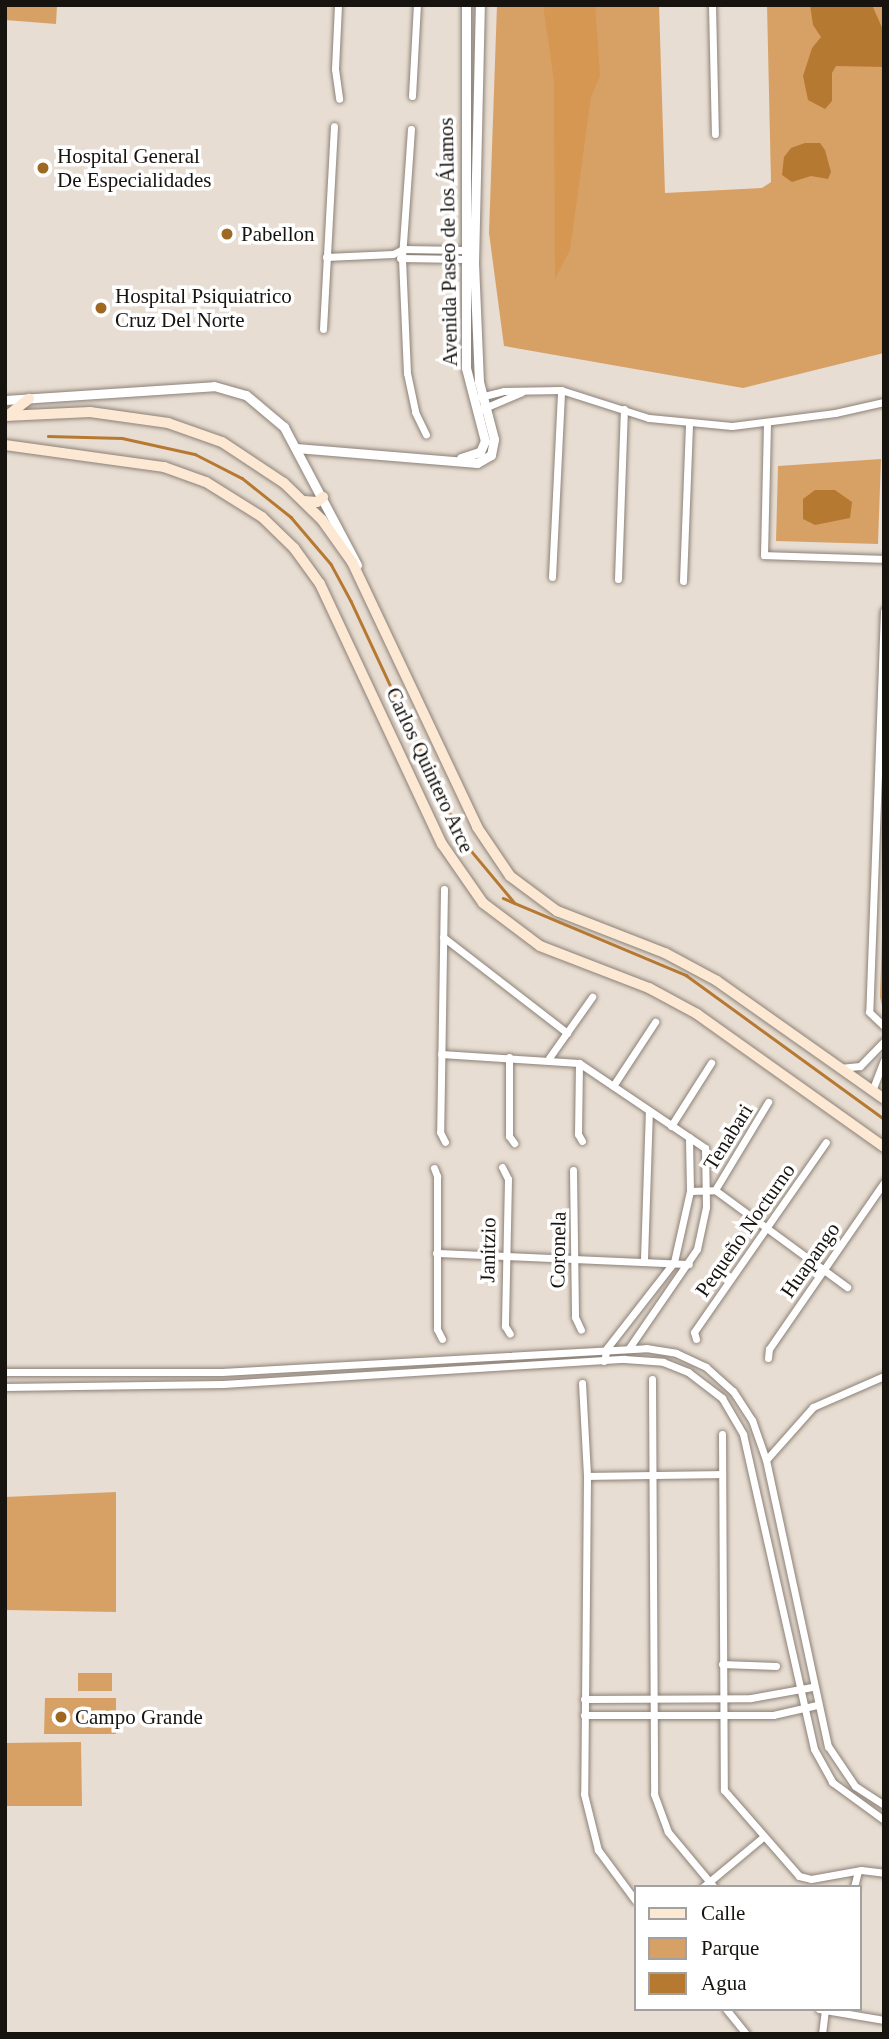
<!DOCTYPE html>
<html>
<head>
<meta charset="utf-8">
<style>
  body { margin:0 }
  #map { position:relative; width:889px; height:2039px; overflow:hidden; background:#e8ddd2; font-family:"Times New Roman",serif }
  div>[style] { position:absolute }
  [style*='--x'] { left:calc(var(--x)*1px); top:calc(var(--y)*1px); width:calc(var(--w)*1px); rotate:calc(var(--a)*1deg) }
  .green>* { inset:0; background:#d7a166 }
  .forest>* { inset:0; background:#d59752 }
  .water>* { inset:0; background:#b67932 }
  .stream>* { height:2.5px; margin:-1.25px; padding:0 1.25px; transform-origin:1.25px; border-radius:1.25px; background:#b67932 }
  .roads { filter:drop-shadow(0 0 2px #8c8177) drop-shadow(0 0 2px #8c8177) }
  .minor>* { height:7px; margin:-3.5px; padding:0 3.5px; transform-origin:3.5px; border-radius:3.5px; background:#fff }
  .tertiary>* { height:9px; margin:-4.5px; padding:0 4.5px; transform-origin:4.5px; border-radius:4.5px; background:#fff }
  .secondary>* { height:10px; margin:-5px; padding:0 5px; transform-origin:5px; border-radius:5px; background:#fce8d3 }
  .dots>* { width:19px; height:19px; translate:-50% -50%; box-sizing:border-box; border:4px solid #fff; border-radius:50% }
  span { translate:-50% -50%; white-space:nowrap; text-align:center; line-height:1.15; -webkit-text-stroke:7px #fff; paint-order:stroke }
  .poi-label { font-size:21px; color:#17130f }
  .left { translate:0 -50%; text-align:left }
  .street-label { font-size:21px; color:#17130f }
  .frame { position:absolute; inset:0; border:7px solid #17130f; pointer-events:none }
  .legend { position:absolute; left:634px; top:1885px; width:228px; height:126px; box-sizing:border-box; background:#fff; border:2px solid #a2a19f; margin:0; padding:9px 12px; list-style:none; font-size:21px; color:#17130f }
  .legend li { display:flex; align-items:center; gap:14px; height:35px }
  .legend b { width:35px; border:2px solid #a2a19f }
</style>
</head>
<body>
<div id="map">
  <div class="green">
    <i style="clip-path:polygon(5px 5px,57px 5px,56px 24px,5px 20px)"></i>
    <i style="clip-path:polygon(497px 5px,659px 5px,665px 193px,762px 188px,771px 182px,767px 5px,884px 5px,884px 353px,743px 388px,504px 346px,489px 233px)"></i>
    <i style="clip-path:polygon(881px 459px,878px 544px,776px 541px,778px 466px)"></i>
    <i style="clip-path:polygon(883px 906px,884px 906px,884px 1014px,880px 997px)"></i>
    <i style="clip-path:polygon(116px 1492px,116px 1612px,5px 1610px,5px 1497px)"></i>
    <i style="clip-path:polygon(78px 1673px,112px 1673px,112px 1691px,78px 1691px)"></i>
    <i style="clip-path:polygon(45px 1698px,116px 1698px,116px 1734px,44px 1734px)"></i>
    <i style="clip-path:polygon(81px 1742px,82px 1806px,5px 1806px,5px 1743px)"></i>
  </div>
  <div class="forest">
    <i style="clip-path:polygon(543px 5px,595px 5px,600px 76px,591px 97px,570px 250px,555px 279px,554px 81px)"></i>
  </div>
  <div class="water">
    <i style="clip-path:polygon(810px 5px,872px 5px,884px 32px,884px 67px,836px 66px,832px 73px,832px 101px,825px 109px,808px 100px,803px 76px,812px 48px,821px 37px,813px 25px)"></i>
    <i style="clip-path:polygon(805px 143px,820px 143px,825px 150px,831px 172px,828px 179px,811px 176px,792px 182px,782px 175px,784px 157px,791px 148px)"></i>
    <i style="clip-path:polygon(815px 490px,835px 490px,852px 502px,850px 518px,815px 525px,803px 519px,803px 499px)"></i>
  </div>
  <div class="stream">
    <i style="--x:48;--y:436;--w:74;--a:1.5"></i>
    <i style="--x:122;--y:438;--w:75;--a:12.4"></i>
    <i style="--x:195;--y:454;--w:53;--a:27.1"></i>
    <i style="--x:242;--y:478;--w:63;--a:38.5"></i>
    <i style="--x:291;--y:517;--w:62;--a:49.6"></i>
    <i style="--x:331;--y:564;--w:42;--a:61.6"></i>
    <i style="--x:351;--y:601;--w:265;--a:65"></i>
    <i style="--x:463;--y:841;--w:80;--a:50.1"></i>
    <i style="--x:503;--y:898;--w:199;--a:22.8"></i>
    <i style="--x:686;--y:975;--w:245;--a:36"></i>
  </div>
  <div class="roads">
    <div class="minor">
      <i style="--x:338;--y:5;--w:64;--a:92.7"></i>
      <i style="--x:335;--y:69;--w:30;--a:82"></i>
      <i style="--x:712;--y:5;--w:129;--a:88.7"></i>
      <i style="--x:412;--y:96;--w:91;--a:-86.9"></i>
      <i style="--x:411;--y:129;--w:130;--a:94"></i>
      <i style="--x:402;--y:259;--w:114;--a:87.5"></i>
      <i style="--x:407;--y:373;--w:40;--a:78"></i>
      <i style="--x:415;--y:412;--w:25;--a:64"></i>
      <i style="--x:326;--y:257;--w:67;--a:-2.6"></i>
      <i style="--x:393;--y:254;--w:11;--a:-27"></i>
      <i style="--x:403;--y:249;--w:60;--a:1"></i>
      <i style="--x:400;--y:258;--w:63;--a:0.9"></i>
      <i style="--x:323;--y:329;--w:203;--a:-86.9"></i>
      <i style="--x:480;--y:397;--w:25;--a:-14"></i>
      <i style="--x:504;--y:391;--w:57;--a:-1"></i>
      <i style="--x:561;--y:390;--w:92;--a:17.7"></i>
      <i style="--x:649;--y:418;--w:83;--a:5.5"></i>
      <i style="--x:732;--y:426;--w:104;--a:-7.2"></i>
      <i style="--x:835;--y:413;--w:50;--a:-12.7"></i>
      <i style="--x:482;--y:409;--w:43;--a:-23"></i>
      <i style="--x:767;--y:423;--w:132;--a:91.3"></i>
      <i style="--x:764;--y:555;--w:120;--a:1.9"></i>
      <i style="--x:552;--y:577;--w:187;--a:-87.2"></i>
      <i style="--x:618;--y:579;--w:170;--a:-88"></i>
      <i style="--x:683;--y:581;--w:157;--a:-87.8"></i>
      <i style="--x:884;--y:611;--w:401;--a:92.1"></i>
      <i style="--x:869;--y:1012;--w:21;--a:43"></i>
      <i style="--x:444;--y:889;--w:243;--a:90.9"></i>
      <i style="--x:440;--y:1132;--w:11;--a:63"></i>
      <i style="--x:443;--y:937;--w:157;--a:37.7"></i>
      <i style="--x:441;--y:1054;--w:138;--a:3.7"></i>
      <i style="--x:579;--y:1063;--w:152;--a:34"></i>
      <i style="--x:705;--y:1148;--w:59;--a:89"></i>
      <i style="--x:706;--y:1207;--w:43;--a:102.1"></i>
      <i style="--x:697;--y:1249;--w:120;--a:124.5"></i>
      <i style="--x:509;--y:1057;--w:79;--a:90"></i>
      <i style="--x:509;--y:1136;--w:9;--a:54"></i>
      <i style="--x:549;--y:1058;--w:75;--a:-54.8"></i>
      <i style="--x:579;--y:1063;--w:71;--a:90.8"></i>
      <i style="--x:578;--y:1134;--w:8;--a:60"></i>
      <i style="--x:840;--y:1068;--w:20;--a:-6"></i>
      <i style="--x:860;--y:1066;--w:35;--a:-46"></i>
      <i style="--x:613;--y:1086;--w:77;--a:-56.7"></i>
      <i style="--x:872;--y:1091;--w:33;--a:-69"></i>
      <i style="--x:671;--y:1126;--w:75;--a:-57.6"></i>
      <i style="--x:502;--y:1167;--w:13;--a:63"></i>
      <i style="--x:508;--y:1179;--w:147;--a:91.2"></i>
      <i style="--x:505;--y:1326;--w:9;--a:58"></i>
      <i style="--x:434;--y:1168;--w:9;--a:69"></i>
      <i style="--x:437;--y:1176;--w:153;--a:90"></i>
      <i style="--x:437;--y:1329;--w:11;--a:63"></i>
      <i style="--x:573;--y:1170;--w:147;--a:89.2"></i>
      <i style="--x:575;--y:1317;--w:14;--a:65"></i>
      <i style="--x:715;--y:1190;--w:103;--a:-58.9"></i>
      <i style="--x:690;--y:1191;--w:25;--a:-2"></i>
      <i style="--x:715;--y:1190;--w:164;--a:36.3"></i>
      <i style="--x:436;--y:1253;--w:253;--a:2.5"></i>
      <i style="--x:644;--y:1259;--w:148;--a:-88.1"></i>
      <i style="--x:696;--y:1339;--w:7;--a:-106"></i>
      <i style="--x:694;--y:1332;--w:231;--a:-55.2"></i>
      <i style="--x:768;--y:1358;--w:9;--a:-84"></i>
      <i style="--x:769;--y:1349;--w:203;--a:-55.4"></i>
      <i style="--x:604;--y:1361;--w:13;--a:-77"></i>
      <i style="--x:607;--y:1348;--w:109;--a:-52.1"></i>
      <i style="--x:674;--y:1262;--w:73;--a:-77.3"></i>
      <i style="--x:690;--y:1191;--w:54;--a:-91.1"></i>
      <i style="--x:5;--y:1372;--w:217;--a:0"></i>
      <i style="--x:222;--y:1372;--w:425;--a:-3.2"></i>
      <i style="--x:646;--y:1348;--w:30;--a:9"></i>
      <i style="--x:676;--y:1353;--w:33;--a:25"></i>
      <i style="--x:706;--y:1367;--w:36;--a:42"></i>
      <i style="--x:733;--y:1391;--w:35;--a:57"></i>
      <i style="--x:752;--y:1420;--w:42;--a:70.7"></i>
      <i style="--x:766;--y:1460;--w:293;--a:77.8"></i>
      <i style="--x:828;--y:1746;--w:48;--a:56"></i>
      <i style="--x:855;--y:1786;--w:35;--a:33"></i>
      <i style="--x:652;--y:1379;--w:415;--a:89.7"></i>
      <i style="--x:654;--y:1794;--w:40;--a:69.8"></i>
      <i style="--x:668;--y:1832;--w:72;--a:50.1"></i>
      <i style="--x:582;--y:1383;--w:93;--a:86.9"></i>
      <i style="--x:587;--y:1476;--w:318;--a:90.5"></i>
      <i style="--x:584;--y:1794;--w:58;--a:76"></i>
      <i style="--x:598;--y:1850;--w:62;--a:53.5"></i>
      <i style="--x:5;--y:1387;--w:218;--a:-0.8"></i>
      <i style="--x:223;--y:1384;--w:402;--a:-3.6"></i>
      <i style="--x:624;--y:1359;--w:39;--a:4"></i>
      <i style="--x:663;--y:1362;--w:27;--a:22"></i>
      <i style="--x:688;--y:1372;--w:43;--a:37.4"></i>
      <i style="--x:722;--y:1398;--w:42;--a:59.7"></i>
      <i style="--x:743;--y:1434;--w:323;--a:77.3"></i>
      <i style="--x:814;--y:1749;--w:38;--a:61"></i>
      <i style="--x:832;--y:1782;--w:64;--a:36.2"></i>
      <i style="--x:722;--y:1434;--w:356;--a:89.7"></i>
      <i style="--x:724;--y:1790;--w:114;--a:48.9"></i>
      <i style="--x:799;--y:1876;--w:12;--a:14"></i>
      <i style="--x:811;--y:1879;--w:51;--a:-10.2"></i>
      <i style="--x:861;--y:1870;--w:23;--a:7"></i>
      <i style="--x:766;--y:1460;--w:71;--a:-48.4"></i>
      <i style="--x:813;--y:1407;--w:77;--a:-23.6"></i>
      <i style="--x:587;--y:1476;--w:135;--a:-0.8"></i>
      <i style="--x:722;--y:1664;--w:54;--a:2.1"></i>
      <i style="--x:584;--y:1699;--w:167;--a:-0.3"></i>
      <i style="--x:751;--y:1698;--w:62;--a:-10.2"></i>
      <i style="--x:584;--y:1715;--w:189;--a:0"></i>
      <i style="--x:773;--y:1715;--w:45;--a:-12.8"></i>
      <i style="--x:703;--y:1887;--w:78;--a:-39.8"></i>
      <i style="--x:854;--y:1887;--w:16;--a:-76"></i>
      <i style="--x:726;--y:2009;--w:32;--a:51"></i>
      <i style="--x:819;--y:2009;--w:66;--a:9.6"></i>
      <i style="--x:822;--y:2034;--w:24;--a:-83"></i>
    </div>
    <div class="tertiary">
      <i style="--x:5;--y:400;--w:209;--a:-3.8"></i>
      <i style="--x:214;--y:386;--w:33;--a:16"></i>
      <i style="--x:246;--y:395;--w:50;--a:40.1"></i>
      <i style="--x:284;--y:427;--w:156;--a:62.1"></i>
      <i style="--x:296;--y:448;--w:182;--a:4.7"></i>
      <i style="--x:477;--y:463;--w:16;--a:-30"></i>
      <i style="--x:491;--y:455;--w:16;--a:-79"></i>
      <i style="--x:494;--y:439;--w:59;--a:-104.7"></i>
      <i style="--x:479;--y:382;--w:118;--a:-92.4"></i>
      <i style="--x:474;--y:264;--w:259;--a:-88.7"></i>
      <i style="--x:461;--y:458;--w:20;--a:-18"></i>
      <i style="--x:480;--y:452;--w:12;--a:-66"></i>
      <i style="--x:485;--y:441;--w:75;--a:-104.6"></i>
      <i style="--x:466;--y:368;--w:363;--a:-90"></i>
    </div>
    <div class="secondary">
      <i style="--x:5;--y:416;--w:85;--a:-2.7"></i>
      <i style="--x:90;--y:412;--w:79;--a:8"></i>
      <i style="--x:168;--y:423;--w:57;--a:19.4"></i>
      <i style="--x:222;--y:442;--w:74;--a:33.5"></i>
      <i style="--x:284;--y:483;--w:53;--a:44.2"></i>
      <i style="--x:322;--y:520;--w:52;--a:54.5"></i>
      <i style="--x:352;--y:562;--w:293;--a:64.7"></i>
      <i style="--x:477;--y:827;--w:59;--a:56"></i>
      <i style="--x:510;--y:876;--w:59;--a:36.7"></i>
      <i style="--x:557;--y:911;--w:116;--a:21.3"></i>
      <i style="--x:665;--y:953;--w:59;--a:28.3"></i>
      <i style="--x:717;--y:981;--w:204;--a:35.2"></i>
      <i style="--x:7;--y:416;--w:28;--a:-38"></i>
      <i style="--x:5;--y:445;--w:161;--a:7.9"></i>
      <i style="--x:164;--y:467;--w:45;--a:19.7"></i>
      <i style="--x:206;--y:482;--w:66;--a:32"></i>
      <i style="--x:262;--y:517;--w:45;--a:44.1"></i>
      <i style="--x:294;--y:548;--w:44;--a:54.2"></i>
      <i style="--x:320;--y:584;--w:287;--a:64.9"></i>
      <i style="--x:442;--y:844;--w:72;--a:55.2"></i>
      <i style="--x:483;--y:903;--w:71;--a:37"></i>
      <i style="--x:540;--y:946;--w:117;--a:21.1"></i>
      <i style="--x:649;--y:988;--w:55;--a:28.4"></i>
      <i style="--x:697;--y:1014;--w:229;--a:35.4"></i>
      <i style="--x:304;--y:501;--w:13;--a:4"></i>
      <i style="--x:317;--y:502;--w:8;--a:-40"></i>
    </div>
  </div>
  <div class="dots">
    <i style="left:43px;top:168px;background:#9e6722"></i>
    <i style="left:227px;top:234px;background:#9e6722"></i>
    <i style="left:101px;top:308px;background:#9e6722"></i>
    <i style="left:61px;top:1717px;background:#9e6722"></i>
  </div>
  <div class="poi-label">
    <span class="left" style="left:57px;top:168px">Hospital General<br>De Especialidades</span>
    <span class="left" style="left:241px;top:234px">Pabellon</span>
    <span class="left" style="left:115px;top:308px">Hospital Psiquiatrico<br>Cruz Del Norte</span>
    <span class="left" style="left:75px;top:1717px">Campo Grande</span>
  </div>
  <div class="street-label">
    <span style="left:448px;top:242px;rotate:-91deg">Avenida Paseo de los Álamos</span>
    <span style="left:430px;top:770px;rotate:65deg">Carlos Quintero Arce</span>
    <span style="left:728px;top:1137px;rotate:-58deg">Tenabari</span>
    <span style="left:745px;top:1230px;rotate:-55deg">Pequeño Nocturno</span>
    <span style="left:488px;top:1250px;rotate:-89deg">Janitzio</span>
    <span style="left:558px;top:1250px;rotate:-89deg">Coronela</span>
    <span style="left:810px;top:1260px;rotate:-55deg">Huapango</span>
  </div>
  <div class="frame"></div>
  <ul class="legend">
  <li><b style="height:9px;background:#fce8d3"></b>Calle</li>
  <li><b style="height:19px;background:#d7a166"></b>Parque</li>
  <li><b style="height:19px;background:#b67932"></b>Agua</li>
  </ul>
</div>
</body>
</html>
